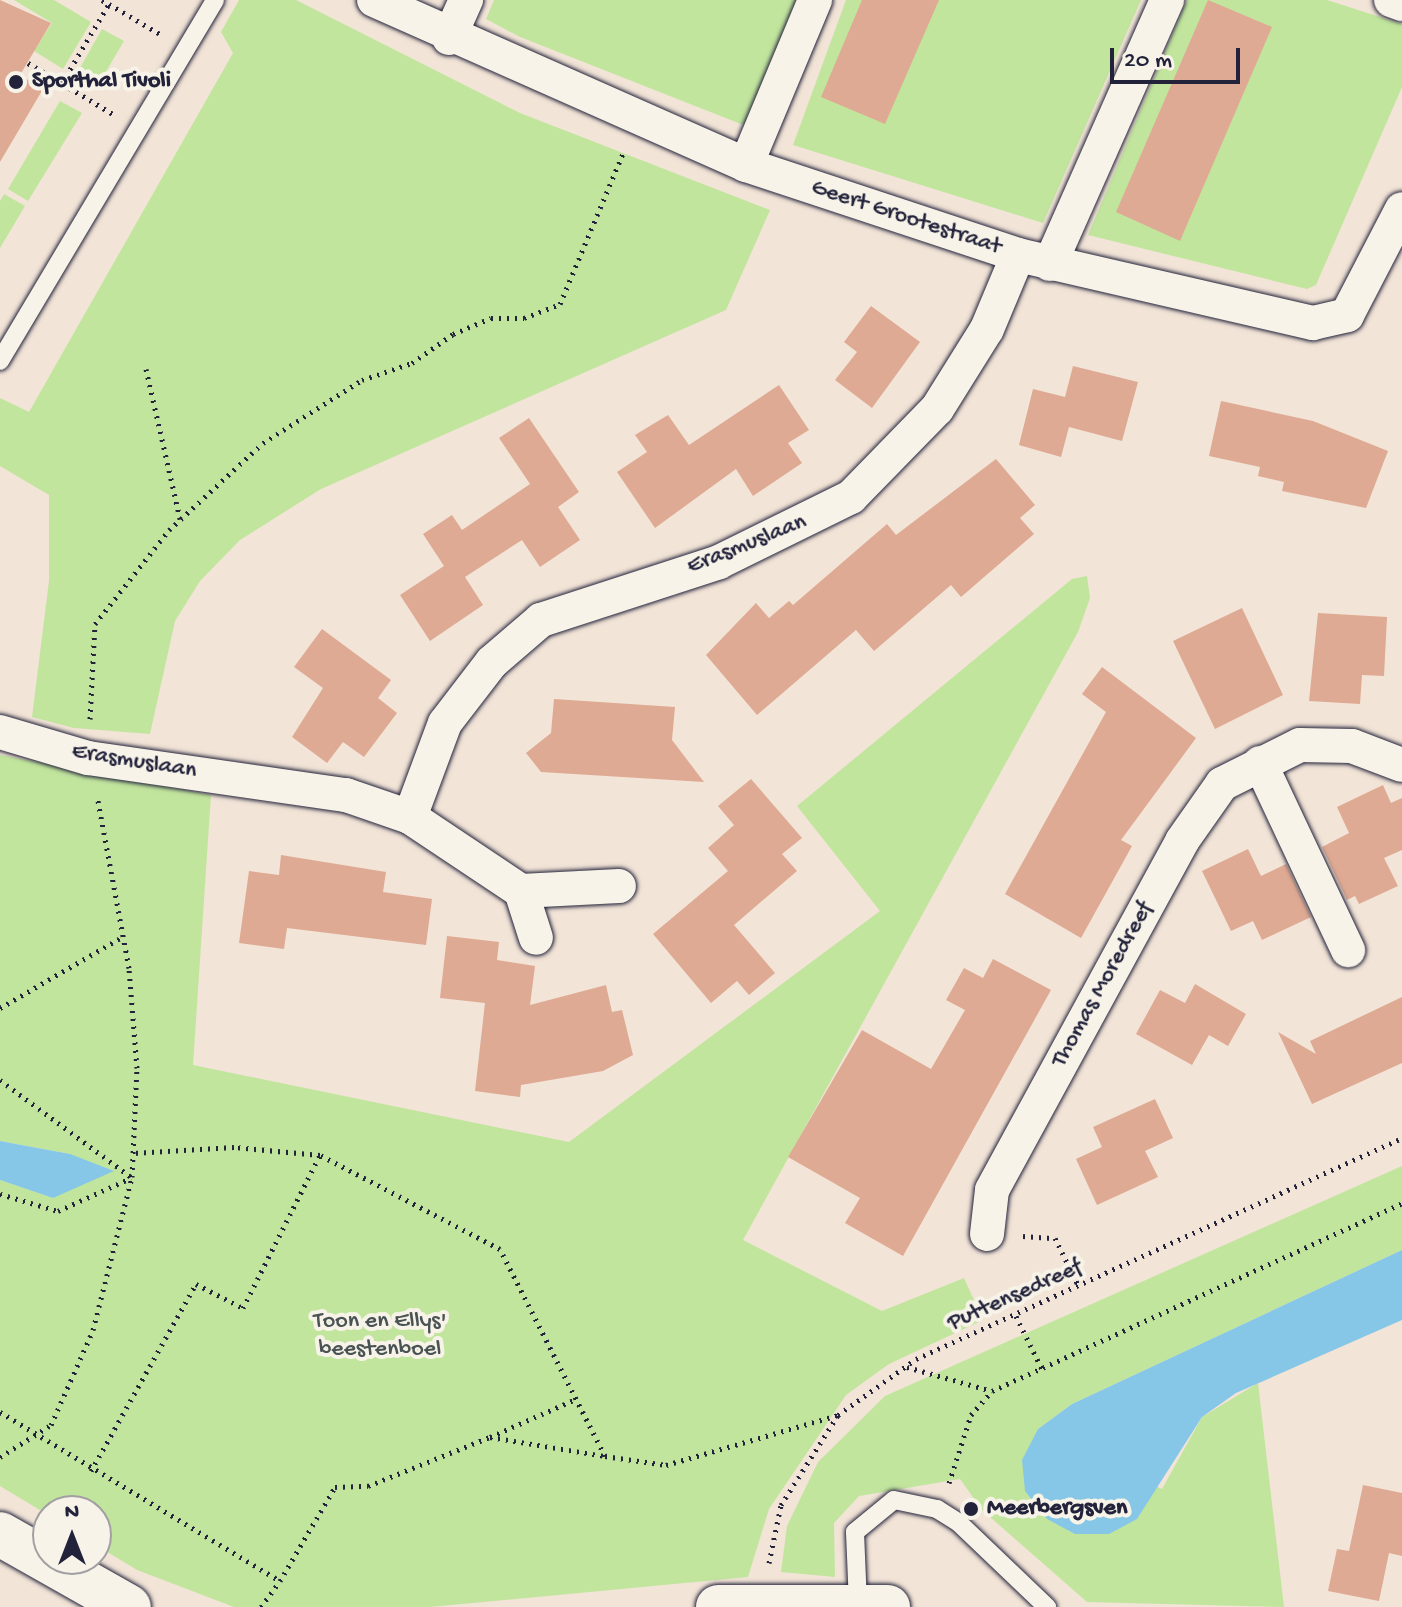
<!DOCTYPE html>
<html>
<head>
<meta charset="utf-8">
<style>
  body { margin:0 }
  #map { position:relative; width:1402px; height:1607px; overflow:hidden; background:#f2e4d7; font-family:"Gochi Hand",sans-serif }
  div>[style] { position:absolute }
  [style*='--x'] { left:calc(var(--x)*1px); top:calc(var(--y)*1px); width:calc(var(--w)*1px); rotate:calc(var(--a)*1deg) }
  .green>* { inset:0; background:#c2e59e }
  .water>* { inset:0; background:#86c7e7 }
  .building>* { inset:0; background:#dfaa93 }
  .path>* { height:5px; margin-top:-2.5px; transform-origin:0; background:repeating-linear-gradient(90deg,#22223b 0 2px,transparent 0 8px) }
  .roads { filter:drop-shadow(0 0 2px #22223b) drop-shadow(0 0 2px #22223b) }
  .service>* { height:18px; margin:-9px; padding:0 9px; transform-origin:9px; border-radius:9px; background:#f7f3e8 }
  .minor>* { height:34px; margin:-17px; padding:0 17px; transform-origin:17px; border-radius:17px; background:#f7f3e8 }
  .tertiary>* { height:44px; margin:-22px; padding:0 22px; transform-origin:22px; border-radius:22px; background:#f7f3e8 }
  .dots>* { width:22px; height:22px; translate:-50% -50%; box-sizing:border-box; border:4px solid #f7f3e8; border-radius:50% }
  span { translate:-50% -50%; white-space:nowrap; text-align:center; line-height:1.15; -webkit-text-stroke:8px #f7f3e8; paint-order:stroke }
  .poi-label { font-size:24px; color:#22223b; font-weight:700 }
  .left { translate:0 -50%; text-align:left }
  .street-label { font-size:24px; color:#22223b }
  .park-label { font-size:24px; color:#4a5354 }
  .north { position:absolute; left:32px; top:1495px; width:80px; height:80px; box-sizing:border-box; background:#f7f3e8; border:2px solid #a29fa3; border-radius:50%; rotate:0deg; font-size:22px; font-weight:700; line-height:32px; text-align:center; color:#22223b }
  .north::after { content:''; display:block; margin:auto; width:28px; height:36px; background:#22223b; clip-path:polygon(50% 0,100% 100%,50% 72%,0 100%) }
  .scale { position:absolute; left:1110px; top:48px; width:130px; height:36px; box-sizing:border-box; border:4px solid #22223b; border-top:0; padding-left:10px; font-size:24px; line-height:28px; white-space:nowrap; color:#22223b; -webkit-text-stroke:6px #f7f3e8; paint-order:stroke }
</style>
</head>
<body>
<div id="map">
  <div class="green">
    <i style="clip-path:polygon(14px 0,54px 0,91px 22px,63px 69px,34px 51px,52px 23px)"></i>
    <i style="clip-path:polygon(239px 0,296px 0,520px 113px,770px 210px,726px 310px,321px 489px,240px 540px,200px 581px,175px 621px,150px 734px,74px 728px,32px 717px,49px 581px,49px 495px,0 466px,0 398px,29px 412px,233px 53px,221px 32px)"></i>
    <i style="clip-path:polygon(494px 0,798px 0,746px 126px,520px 37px,486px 19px)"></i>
    <i style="clip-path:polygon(846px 0,1141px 0,1043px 223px,793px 145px)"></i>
    <i style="clip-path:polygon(1187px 0,1327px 0,1402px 24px,1402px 87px,1316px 285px,1307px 289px,1088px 235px)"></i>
    <i style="clip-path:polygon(102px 29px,124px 41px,97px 87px,76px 75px)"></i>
    <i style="clip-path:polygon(60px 101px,82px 113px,28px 201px,8px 189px)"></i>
    <i style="clip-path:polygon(4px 194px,25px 206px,0 248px,0 201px)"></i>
    <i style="clip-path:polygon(1087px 576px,1090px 598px,1078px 632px,743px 1240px,882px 1311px,964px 1278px,983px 1320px,889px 1364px,846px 1395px,769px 1509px,748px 1577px,430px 1607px,234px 1607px,137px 1570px,96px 1545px,96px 1511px,48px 1515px,0 1486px,0 1180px,53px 1198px,70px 1154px,0 1141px,0 755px,211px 795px,193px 1065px,569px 1142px,880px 911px,797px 806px,1072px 579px)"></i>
    <i style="clip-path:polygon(1402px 1166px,1402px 1250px,1072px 1404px,1038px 1429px,1162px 1489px,1202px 1417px,1258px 1383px,1284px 1607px,1087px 1602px,982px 1510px,960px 1479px,859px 1496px,834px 1523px,835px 1577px,781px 1572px,787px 1526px,818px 1462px,885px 1396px)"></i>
  </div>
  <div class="water">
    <i style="clip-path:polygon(0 1141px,70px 1154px,114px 1171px,53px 1198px,0 1180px)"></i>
    <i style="clip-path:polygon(1402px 1250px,1402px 1320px,1236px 1393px,1202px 1417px,1137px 1519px,1109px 1534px,1075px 1534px,1047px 1519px,1025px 1491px,1022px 1460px,1038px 1429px,1072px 1404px)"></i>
  </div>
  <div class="building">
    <i style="clip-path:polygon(0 0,51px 23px,20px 75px,43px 89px,0 162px)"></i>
    <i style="clip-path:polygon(862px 0,939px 0,885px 124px,821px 97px)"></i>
    <i style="clip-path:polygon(1208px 0,1272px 27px,1180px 241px,1116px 212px)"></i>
    <i style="clip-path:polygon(871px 306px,920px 342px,872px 408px,835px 380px,857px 352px,844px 342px)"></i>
    <i style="clip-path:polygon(1073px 366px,1138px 382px,1122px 441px,1069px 427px,1061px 457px,1019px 445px,1033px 389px,1065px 397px)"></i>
    <i style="clip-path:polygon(779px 385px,809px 430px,788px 443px,802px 463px,753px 496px,736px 469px,655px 528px,617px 472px,647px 452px,635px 435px,668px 415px,689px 445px)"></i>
    <i style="clip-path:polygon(1221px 401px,1313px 421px,1388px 451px,1366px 508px,1282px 491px,1284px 482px,1258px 476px,1260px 467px,1209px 456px)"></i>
    <i style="clip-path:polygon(529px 418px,579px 492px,558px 507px,580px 540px,540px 567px,522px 540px,465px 577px,483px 605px,430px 641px,400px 595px,444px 566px,423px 534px,452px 515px,462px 530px,530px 484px,499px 438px)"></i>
    <i style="clip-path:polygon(996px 459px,1035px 505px,1020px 518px,1034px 534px,961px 597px,951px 585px,874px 651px,856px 630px,757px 715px,706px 655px,756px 603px,769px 618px,789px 601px,793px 605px,887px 524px,896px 535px)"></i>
    <i style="clip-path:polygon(1242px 608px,1283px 695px,1215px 729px,1173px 641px)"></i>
    <i style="clip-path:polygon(1318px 613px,1387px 617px,1384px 676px,1362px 675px,1360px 704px,1309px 701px)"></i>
    <i style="clip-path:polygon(322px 629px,391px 680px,378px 698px,397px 713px,364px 757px,343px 742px,327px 763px,292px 737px,323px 688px,294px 667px)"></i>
    <i style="clip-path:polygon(1102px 667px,1196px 738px,1121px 840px,1132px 846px,1081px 938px,1005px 894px,1106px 712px,1082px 694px)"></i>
    <i style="clip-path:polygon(554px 699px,675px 707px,672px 740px,704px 782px,541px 772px,526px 753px,551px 733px)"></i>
    <i style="clip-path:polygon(751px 779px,802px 838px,782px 854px,797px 871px,734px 925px,775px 973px,749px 995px,737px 981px,711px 1003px,653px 934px,728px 871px,708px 848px,734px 825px,718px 806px)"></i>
    <i style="clip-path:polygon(1383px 785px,1391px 803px,1402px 798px,1402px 850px,1384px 858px,1398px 886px,1359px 904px,1355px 896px,1347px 900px,1322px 847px,1349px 833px,1337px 807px)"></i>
    <i style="clip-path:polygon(1248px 849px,1261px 876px,1286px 864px,1311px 917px,1262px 940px,1253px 921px,1231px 931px,1202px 871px)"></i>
    <i style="clip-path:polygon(281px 855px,386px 872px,383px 892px,432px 899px,426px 945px,287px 928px,284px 949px,239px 943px,249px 871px,279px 875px)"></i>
    <i style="clip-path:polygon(447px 936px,499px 942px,497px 960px,535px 966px,530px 1005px,606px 985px,612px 1012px,622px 1010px,633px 1055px,603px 1071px,521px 1085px,520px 1097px,475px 1091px,485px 1003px,440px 998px)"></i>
    <i style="clip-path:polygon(993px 959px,1051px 990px,903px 1256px,845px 1223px,860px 1198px,788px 1157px,862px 1030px,931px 1069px,965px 1010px,946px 1000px,964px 968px,983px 978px)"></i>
    <i style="clip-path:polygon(1195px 984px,1246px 1014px,1228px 1046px,1209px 1035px,1192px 1065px,1136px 1034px,1160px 990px,1185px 1003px)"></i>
    <i style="clip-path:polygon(1402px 997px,1402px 1063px,1312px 1104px,1278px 1032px,1316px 1054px,1310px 1041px)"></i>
    <i style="clip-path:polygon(1155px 1099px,1173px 1138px,1145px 1151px,1158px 1177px,1097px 1205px,1076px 1159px,1102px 1147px,1093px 1127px)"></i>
    <i style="clip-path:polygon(1363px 1485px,1402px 1493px,1402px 1556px,1389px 1553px,1379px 1601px,1328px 1591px,1337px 1549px,1349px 1551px)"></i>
  </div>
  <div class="path">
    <i style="--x:102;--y:0;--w:67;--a:30.4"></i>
    <i style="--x:28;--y:63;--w:99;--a:31"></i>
    <i style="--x:62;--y:83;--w:92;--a:-59.3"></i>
    <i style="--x:146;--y:369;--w:154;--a:77.2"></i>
    <i style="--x:90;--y:719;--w:95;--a:-87"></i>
    <i style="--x:95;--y:624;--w:120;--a:-51.8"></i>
    <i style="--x:169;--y:530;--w:128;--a:-42.8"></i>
    <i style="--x:263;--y:443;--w:117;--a:-32.5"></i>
    <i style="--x:362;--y:380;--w:53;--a:-18.8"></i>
    <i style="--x:412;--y:363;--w:50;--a:-35.3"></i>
    <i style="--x:453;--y:334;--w:41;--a:-22.8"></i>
    <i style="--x:491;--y:318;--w:33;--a:0"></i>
    <i style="--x:524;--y:318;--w:39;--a:-21"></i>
    <i style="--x:560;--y:304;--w:166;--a:-67.3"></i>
    <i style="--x:0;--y:1008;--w:141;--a:-30.2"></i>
    <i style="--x:0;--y:1080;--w:163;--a:36.5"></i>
    <i style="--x:0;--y:1194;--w:60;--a:16.3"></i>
    <i style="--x:58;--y:1211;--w:80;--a:-24.3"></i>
    <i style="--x:1023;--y:1236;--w:32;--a:4"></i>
    <i style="--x:1055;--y:1238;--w:55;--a:63.9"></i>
    <i style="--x:1016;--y:1316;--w:59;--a:63.9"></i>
    <i style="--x:907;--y:1367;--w:88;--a:15.8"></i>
    <i style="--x:0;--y:1412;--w:327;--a:31.1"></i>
    <i style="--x:280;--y:1581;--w:109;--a:-59.7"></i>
    <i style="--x:335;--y:1487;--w:33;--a:-2"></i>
    <i style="--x:368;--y:1486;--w:131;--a:-21.9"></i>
    <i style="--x:490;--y:1437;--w:117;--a:9.4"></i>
    <i style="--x:605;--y:1456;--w:232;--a:-116.9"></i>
    <i style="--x:500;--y:1249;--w:203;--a:-152.4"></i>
    <i style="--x:320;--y:1155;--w:86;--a:-174.7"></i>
    <i style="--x:234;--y:1147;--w:101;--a:176.6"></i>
    <i style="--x:490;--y:1437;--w:94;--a:-23.8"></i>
    <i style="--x:605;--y:1456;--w:62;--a:8.4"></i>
    <i style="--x:666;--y:1465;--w:179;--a:-16.2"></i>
    <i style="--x:0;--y:1457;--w:60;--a:-32.1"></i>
    <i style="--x:51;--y:1425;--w:104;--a:-66.1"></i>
    <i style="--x:93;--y:1330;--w:158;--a:-75.7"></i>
    <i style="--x:132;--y:1177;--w:109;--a:-87.4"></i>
    <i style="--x:137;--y:1068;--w:100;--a:-94.6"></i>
    <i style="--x:129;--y:968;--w:171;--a:-100.5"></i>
    <i style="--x:91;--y:1471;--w:214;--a:-60.7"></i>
    <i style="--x:196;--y:1284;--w:53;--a:27.1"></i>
    <i style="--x:243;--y:1308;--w:171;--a:-63.3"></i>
    <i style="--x:949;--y:1483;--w:71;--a:-72.1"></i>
    <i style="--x:971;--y:1415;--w:32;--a:-49"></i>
    <i style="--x:992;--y:1391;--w:451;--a:-24.6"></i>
    <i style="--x:769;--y:1563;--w:59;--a:-78.3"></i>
    <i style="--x:781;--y:1505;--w:107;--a:-57.7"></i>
    <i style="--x:838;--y:1415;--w:96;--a:-35.7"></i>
    <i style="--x:916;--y:1359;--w:534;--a:-24.45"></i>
    <i style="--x:261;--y:1607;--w:32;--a:-54"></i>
  </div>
  <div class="roads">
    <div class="service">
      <i style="--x:0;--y:361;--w:420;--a:-59.2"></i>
      <i style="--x:858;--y:1604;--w:72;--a:-92.4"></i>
      <i style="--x:855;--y:1532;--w:50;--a:-39.4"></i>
      <i style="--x:894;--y:1500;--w:44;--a:11.8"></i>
      <i style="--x:937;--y:1509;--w:26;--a:32"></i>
      <i style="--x:959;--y:1523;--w:122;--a:43.7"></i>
    </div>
    <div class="minor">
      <i style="--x:374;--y:0;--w:407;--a:23.9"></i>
      <i style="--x:746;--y:165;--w:287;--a:18.3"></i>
      <i style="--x:1018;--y:255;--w:303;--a:13"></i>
      <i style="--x:1313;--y:323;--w:35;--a:-13"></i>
      <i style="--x:1347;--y:315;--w:119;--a:-62.6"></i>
      <i style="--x:1391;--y:0;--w:12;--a:20"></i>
      <i style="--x:449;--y:38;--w:42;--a:-65.9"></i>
      <i style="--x:746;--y:165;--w:179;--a:-67.3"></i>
      <i style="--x:1050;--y:264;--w:289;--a:-66.1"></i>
      <i style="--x:0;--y:732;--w:92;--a:16.5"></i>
      <i style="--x:88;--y:758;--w:261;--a:8.2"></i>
      <i style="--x:346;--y:795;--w:68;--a:19"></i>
      <i style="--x:410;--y:817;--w:133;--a:33.7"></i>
      <i style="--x:521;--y:891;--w:98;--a:-2.9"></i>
      <i style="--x:1260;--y:763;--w:207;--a:64.8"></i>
      <i style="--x:410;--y:817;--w:100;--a:-69.6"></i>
      <i style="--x:445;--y:723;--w:77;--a:-52.4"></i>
      <i style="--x:492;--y:662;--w:65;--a:-40.6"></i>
      <i style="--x:541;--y:620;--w:187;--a:-18"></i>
      <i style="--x:719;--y:562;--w:147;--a:-26.2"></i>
      <i style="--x:851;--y:497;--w:123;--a:-45.7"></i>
      <i style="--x:937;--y:409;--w:94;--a:-58"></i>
      <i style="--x:987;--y:329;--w:80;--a:-67.3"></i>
      <i style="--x:521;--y:891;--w:49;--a:72.3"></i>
      <i style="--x:987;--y:1234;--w:44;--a:-83.5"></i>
      <i style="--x:992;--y:1190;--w:397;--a:-61.4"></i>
      <i style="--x:1182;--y:841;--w:70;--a:-54.9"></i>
      <i style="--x:1222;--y:784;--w:87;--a:-26.6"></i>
      <i style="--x:1300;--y:745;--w:52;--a:1.1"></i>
      <i style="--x:1352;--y:746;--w:53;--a:20.8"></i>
    </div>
    <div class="tertiary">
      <i style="--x:0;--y:1534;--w:148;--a:29.5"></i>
      <i style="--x:718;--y:1607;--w:170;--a:0"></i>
    </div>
  </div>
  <div class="dots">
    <i style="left:16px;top:82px;background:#22223b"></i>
    <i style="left:971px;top:1509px;background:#22223b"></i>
  </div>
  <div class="poi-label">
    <span class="left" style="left:32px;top:82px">Sporthal Tivoli</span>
    <span class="left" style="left:987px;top:1509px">Meerbergsven</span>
  </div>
  <div class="street-label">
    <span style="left:906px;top:218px;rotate:18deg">Geert Grootestraat</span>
    <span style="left:747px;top:545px;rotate:-22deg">Erasmuslaan</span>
    <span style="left:134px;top:762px;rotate:9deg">Erasmuslaan</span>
    <span style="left:1103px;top:985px;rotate:-61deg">Thomas Moredreef</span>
    <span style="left:1015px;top:1296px;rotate:-24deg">Puttensedreef</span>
  </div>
  <div class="park-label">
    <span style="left:380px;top:1336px">Toon en Ellys'<br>beestenboel</span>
  </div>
  <div class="north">N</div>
  <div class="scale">20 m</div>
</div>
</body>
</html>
